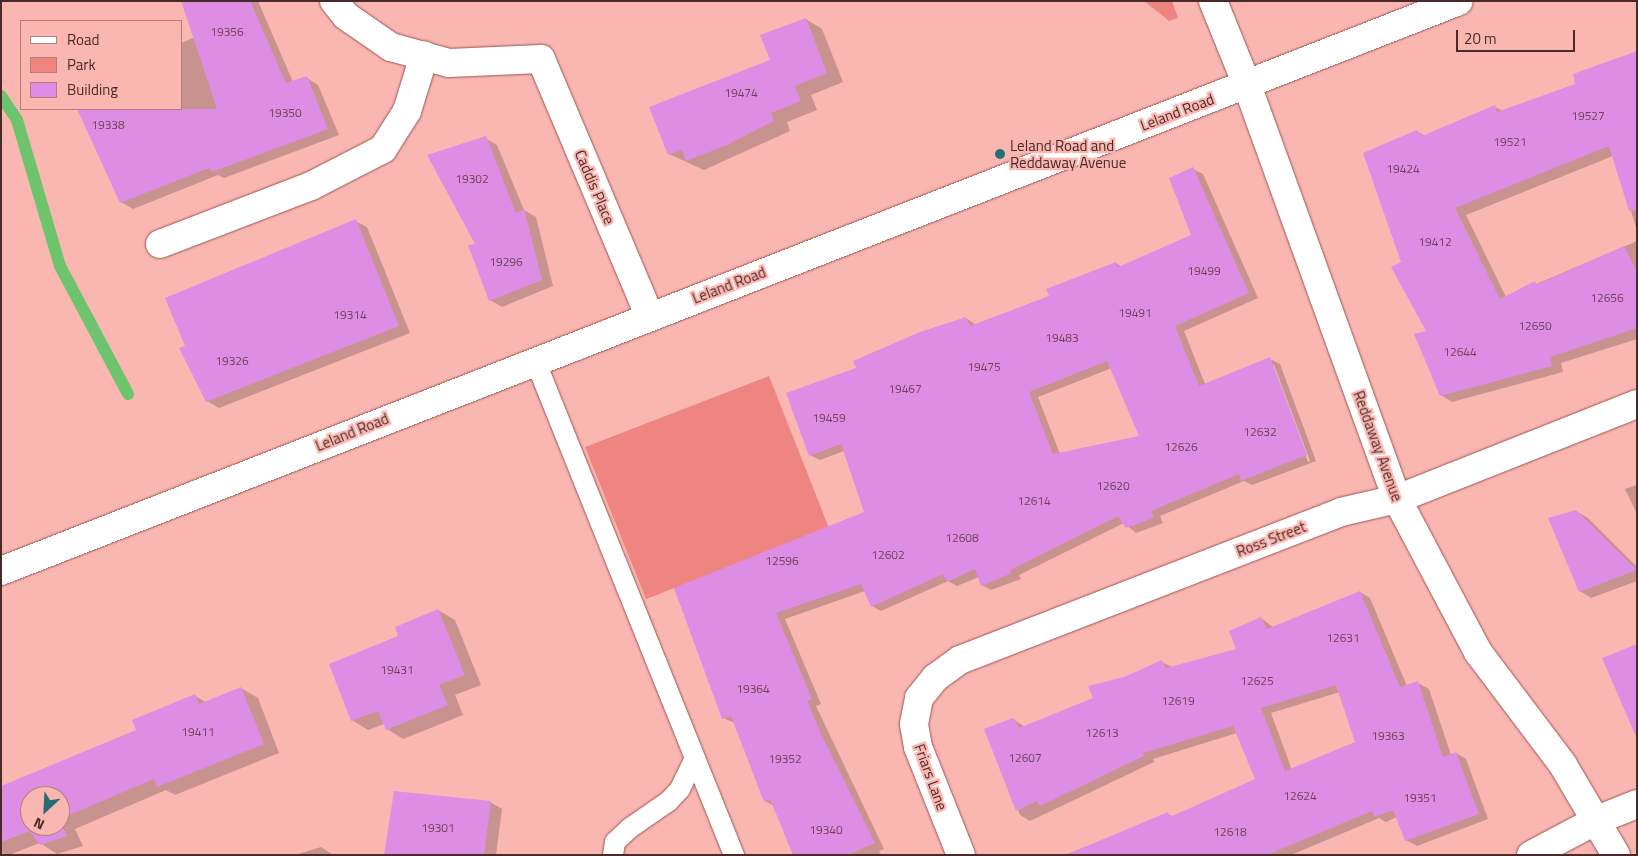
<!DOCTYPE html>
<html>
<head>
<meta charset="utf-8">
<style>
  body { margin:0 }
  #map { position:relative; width:1638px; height:856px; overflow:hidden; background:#fab7b2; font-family:"Titillium Web",sans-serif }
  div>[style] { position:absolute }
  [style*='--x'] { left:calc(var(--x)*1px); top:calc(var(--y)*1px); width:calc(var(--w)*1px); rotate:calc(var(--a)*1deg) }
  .green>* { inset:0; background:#ef8580 }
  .shadow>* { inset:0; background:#0003 }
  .stream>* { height:12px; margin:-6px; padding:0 6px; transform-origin:6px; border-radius:6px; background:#6ec36d }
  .building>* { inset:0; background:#dd8ee4 }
  .roads { filter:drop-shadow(0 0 1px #9e5551) drop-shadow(0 0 1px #9e5551) }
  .service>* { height:20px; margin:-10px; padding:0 10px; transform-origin:10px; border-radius:10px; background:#fff }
  .minor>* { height:28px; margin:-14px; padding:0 14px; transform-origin:14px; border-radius:14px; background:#fff }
  .tertiary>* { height:28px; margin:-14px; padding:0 14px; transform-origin:14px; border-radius:14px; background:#fff }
  .dots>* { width:14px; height:14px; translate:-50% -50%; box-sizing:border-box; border:2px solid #fab7b2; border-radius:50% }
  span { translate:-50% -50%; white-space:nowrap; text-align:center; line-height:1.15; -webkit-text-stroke:4.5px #fab7b2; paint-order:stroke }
  .number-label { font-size:12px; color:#6f4357 }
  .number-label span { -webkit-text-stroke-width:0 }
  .street-label { font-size:15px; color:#4a2a28 }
  .poi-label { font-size:15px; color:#4a2a28 }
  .left { translate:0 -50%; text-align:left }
  .frame { position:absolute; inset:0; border:2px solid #4a2a28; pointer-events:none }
  .legend { position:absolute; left:20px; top:20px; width:162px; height:90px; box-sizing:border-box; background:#fab7b2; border:1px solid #b47f7b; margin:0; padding:6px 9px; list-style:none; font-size:15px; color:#4a2a28 }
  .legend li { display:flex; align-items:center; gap:10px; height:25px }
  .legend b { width:25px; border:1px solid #b47f7b }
  .north { position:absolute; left:20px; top:786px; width:50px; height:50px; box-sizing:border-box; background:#fab7b2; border:1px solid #b47f7b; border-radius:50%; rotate:205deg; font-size:14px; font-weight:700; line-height:20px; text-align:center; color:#4a2a28 }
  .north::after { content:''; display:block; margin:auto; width:18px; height:22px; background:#246f76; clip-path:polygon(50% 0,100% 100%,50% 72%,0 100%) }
  .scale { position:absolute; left:1456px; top:30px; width:119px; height:22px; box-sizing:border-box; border:2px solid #4a2a28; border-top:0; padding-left:6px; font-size:15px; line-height:18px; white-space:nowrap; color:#4a2a28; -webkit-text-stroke:4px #fab7b2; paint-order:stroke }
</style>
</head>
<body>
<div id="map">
  <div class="green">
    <i style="clip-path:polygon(1144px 1px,1172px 1px,1178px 18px,1169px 21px)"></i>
    <i style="clip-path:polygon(769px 376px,829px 528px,646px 599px,585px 447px)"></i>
  </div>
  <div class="shadow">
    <i style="clip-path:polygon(183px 1px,258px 1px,293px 82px,307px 78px,318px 85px,339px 135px,224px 178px,218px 175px,133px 209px,121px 202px,78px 109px,181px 109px,181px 43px,195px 37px)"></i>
    <i style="clip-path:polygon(806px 19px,822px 29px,843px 82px,811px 95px,817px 110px,787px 122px,790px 131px,704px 170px,669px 154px,771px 60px)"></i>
    <i style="clip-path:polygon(1576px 85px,1618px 154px,1466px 215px,1506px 297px,1637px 241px,1637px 339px,1561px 363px,1563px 372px,1452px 402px,1441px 395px,1428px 332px,1402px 262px,1417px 131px,1425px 136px,1495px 107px,1503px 111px)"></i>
    <i style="clip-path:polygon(485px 138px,497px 145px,524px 210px,536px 217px,553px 286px,502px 307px,490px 300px,477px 245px)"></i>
    <i style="clip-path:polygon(1616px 162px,1637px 165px,1637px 231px)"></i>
    <i style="clip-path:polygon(evenodd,1193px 169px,1203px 174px,1258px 298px,1184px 331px,1205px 384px,1270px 359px,1280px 364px,1316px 461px,1252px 485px,1244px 481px,1160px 516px,1163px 523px,1136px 533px,1124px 523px,1019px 575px,1021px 579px,991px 590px,982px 585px,979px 577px,957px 586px,948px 581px,881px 611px,872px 606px,865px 591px,785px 619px,821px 704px,816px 706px,884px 849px,879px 851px,881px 855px,795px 855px,774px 806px,765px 801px,735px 723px,723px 718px,675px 588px,866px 513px,844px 451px,820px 460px,810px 455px,858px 369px,966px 318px,976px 325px,1050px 296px,1116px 263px,1122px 267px,1193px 235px,1193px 169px,1272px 365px,1274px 365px,1310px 461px,1308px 462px,1272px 365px,1193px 169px,1112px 368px,1141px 437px,1060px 454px,1038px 397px,1112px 368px)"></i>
    <i style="clip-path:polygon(355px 221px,367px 227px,410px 333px,219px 408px,207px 401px,187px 346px)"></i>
    <i style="clip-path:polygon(1637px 485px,1637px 514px,1625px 489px)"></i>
    <i style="clip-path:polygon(1576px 511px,1588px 518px,1637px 567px,1637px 581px,1591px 598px,1580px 591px)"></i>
    <i style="clip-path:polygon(evenodd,1360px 592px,1370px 598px,1407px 686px,1418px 683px,1429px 689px,1451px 755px,1456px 753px,1466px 759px,1488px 819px,1417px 846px,1406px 840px,1397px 817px,1386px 822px,1379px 818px,1291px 855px,1065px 855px,1168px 814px,1174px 817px,1256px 780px,1237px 733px,1153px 759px,1154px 762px,1030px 821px,1020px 815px,985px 730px,1013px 719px,1025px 727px,1094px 698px,1124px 678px,1162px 662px,1172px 667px,1238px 650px,1261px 618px,1273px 627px,1360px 592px,1340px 692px,1357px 743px,1292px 770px,1271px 713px,1340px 692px)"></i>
    <i style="clip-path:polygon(438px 610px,455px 620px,481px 685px,455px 695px,463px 715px,403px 739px,387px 729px,384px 724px,368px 730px,352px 720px,400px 637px)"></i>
    <i style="clip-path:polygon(evenodd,241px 688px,258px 698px,279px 753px,175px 795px,166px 790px,75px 829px,83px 846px,57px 854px,40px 843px,9px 855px,1px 853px,1px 788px,137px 731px,195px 696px,207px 703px,241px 688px,30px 796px,60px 796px,60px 826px,30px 826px,30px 796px)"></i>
    <i style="clip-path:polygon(490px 802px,502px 809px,496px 855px,383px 855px)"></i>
    <i style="clip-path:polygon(321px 847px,333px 855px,295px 855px)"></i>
  </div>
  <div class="stream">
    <i style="--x:1;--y:96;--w:29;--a:56"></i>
    <i style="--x:17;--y:120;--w:152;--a:73.6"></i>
    <i style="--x:60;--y:266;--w:145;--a:62"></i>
  </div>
  <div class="building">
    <i style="clip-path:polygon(181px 1px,250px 1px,286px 83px,307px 76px,328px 129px,212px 172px,209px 168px,120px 203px,77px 109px,217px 109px)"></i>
    <i style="clip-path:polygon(806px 18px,827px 73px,795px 86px,801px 101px,771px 113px,774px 121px,727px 145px,686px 161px,682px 150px,668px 155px,649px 107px,770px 60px,760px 35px)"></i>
    <i style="clip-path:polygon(1637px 51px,1637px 210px,1629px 211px,1609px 146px,1455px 208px,1500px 299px,1535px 281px,1536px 285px,1624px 246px,1637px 272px,1637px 328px,1550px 357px,1552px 366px,1440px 396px,1414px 334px,1426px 331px,1391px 267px,1401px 262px,1363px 153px,1417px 130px,1422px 136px,1495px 105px,1497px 112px,1575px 84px,1573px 74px)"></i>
    <i style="clip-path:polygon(486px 136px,516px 213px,524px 209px,542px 280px,489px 301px,468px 245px,475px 244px,427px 155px)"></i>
    <i style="clip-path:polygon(evenodd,1193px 167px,1249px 293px,1175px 326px,1199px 386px,1270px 357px,1307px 455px,1241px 481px,1239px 474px,1151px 511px,1154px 518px,1126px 528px,1118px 516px,1010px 570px,1012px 573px,981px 586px,975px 569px,947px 582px,943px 574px,871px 607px,861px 584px,776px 613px,812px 699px,807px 701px,822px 736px,875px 843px,848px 855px,793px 855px,770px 799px,764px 802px,731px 716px,722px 719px,674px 588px,864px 512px,841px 444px,809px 456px,786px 393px,856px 368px,853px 361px,920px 332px,966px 317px,970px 326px,1049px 296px,1046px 289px,1116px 262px,1118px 267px,1191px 235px,1169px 178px,1193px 167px,1107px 361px,1139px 436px,1053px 454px,1029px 392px,1107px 361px)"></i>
    <i style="clip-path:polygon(356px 219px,399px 326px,206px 402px,179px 348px,185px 346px,165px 298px)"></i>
    <i style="clip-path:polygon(1576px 510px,1637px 570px,1579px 592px,1548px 518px)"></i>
    <i style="clip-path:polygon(evenodd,1360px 591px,1400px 687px,1418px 681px,1443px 757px,1456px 752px,1479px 814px,1405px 841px,1393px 810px,1374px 817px,1372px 811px,1267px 855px,1066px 855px,1168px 812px,1170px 817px,1255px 779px,1233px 726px,1143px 753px,1144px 756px,1040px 806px,1037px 801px,1016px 811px,984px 729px,1013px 718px,1019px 728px,1093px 698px,1088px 686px,1124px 677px,1162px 660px,1166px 668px,1236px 649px,1229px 631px,1261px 617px,1267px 629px,1360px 591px,1336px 685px,1355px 742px,1285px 771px,1261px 708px,1336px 685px)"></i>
    <i style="clip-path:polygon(438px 609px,465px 675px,439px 685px,448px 705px,386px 730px,378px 711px,351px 721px,329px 664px,398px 636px,395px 627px)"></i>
    <i style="clip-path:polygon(1637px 644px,1637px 739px,1602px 658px)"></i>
    <i style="clip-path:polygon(241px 687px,264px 744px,157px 787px,154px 779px,60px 819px,60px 796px,30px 796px,30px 826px,60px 826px,60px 821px,67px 836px,40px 845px,30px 831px,1px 842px,1px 786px,136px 730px,132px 720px,195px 694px,199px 704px)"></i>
    <i style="clip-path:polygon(394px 791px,491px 801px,484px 855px,384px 855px)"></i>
  </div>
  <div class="roads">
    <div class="service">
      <i style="--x:535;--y:360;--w:534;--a:68.1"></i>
      <i style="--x:613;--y:855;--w:13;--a:-81"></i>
      <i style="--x:615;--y:842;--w:21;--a:-43"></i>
      <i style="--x:630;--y:828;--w:47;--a:-34.7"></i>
      <i style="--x:669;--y:801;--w:16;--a:-47"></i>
      <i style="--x:680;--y:789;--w:34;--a:-64"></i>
    </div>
    <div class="minor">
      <i style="--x:334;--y:1;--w:19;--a:51"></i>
      <i style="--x:346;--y:16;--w:55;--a:34.6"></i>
      <i style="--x:391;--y:47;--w:60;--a:15.4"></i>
      <i style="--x:449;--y:63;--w:92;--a:-2.5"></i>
      <i style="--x:541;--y:59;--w:278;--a:67.1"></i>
      <i style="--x:1213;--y:1;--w:91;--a:68"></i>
      <i style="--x:1247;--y:85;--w:440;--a:70.1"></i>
      <i style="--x:1397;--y:499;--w:173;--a:62.1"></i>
      <i style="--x:1478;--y:652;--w:141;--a:53"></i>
      <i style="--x:1563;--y:765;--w:104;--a:59.5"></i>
      <i style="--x:160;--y:244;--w:162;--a:-21"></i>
      <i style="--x:311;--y:186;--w:81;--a:-27.2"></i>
      <i style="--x:383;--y:149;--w:45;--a:-57.7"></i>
      <i style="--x:407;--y:111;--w:58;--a:-72.8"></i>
      <i style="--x:961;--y:855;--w:116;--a:-111.7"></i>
      <i style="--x:918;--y:747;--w:23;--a:-100"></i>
      <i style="--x:914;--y:724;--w:26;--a:-79"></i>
      <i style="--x:919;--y:698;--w:26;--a:-51"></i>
      <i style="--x:935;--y:678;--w:31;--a:-36"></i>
      <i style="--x:960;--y:660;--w:409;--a:-21.2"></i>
      <i style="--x:1341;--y:512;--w:57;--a:-13.1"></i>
      <i style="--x:1397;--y:499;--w:258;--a:-21.6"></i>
      <i style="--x:1531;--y:855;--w:75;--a:-27.9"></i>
      <i style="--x:1597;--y:820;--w:43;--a:-21.8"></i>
    </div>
    <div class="tertiary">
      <i style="--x:1;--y:571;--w:1565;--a:-21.35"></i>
    </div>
  </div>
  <div class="dots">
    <i style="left:1000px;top:154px;background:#246f76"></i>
  </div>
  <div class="number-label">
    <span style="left:227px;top:32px">19356</span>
    <span style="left:741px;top:93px">19474</span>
    <span style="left:285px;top:113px">19350</span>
    <span style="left:1588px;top:116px">19527</span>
    <span style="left:108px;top:125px">19338</span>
    <span style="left:1510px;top:142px">19521</span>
    <span style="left:1403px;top:169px">19424</span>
    <span style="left:472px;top:179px">19302</span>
    <span style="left:1435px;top:242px">19412</span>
    <span style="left:506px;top:262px">19296</span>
    <span style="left:1204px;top:271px">19499</span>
    <span style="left:1607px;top:298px">12656</span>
    <span style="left:1135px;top:313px">19491</span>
    <span style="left:350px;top:315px">19314</span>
    <span style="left:1535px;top:326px">12650</span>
    <span style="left:1062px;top:338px">19483</span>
    <span style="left:1460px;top:352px">12644</span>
    <span style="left:232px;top:361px">19326</span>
    <span style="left:984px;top:367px">19475</span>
    <span style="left:905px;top:389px">19467</span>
    <span style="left:829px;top:418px">19459</span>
    <span style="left:1260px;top:432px">12632</span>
    <span style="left:1181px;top:447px">12626</span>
    <span style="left:1113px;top:486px">12620</span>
    <span style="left:1034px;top:501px">12614</span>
    <span style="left:962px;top:538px">12608</span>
    <span style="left:888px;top:555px">12602</span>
    <span style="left:782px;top:561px">12596</span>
    <span style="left:1343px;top:638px">12631</span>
    <span style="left:397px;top:670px">19431</span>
    <span style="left:1257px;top:681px">12625</span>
    <span style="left:753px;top:689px">19364</span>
    <span style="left:1178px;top:701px">12619</span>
    <span style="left:198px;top:732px">19411</span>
    <span style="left:1102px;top:733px">12613</span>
    <span style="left:1388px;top:736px">19363</span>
    <span style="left:1025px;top:758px">12607</span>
    <span style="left:785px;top:759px">19352</span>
    <span style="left:1300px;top:796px">12624</span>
    <span style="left:1420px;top:798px">19351</span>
    <span style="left:438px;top:828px">19301</span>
    <span style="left:826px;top:830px">19340</span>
    <span style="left:1230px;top:832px">12618</span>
  </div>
  <div class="street-label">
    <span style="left:1177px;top:112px;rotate:-21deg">Leland Road</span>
    <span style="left:595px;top:187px;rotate:67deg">Caddis Place</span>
    <span style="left:729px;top:285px;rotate:-21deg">Leland Road</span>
    <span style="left:352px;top:432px;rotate:-22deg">Leland Road</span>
    <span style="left:1378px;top:446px;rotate:70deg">Reddaway Avenue</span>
    <span style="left:1271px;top:539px;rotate:-21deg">Ross Street</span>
    <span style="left:931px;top:777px;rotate:70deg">Friars Lane</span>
  </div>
  <div class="poi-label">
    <span class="left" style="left:1010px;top:154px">Leland Road and<br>Reddaway Avenue</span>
  </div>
  <div class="frame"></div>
  <ul class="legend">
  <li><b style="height:6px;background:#fff"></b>Road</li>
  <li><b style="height:14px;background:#ef8580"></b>Park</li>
  <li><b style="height:14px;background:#dd8ee4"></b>Building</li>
  </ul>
  <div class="north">N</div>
  <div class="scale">20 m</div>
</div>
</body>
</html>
